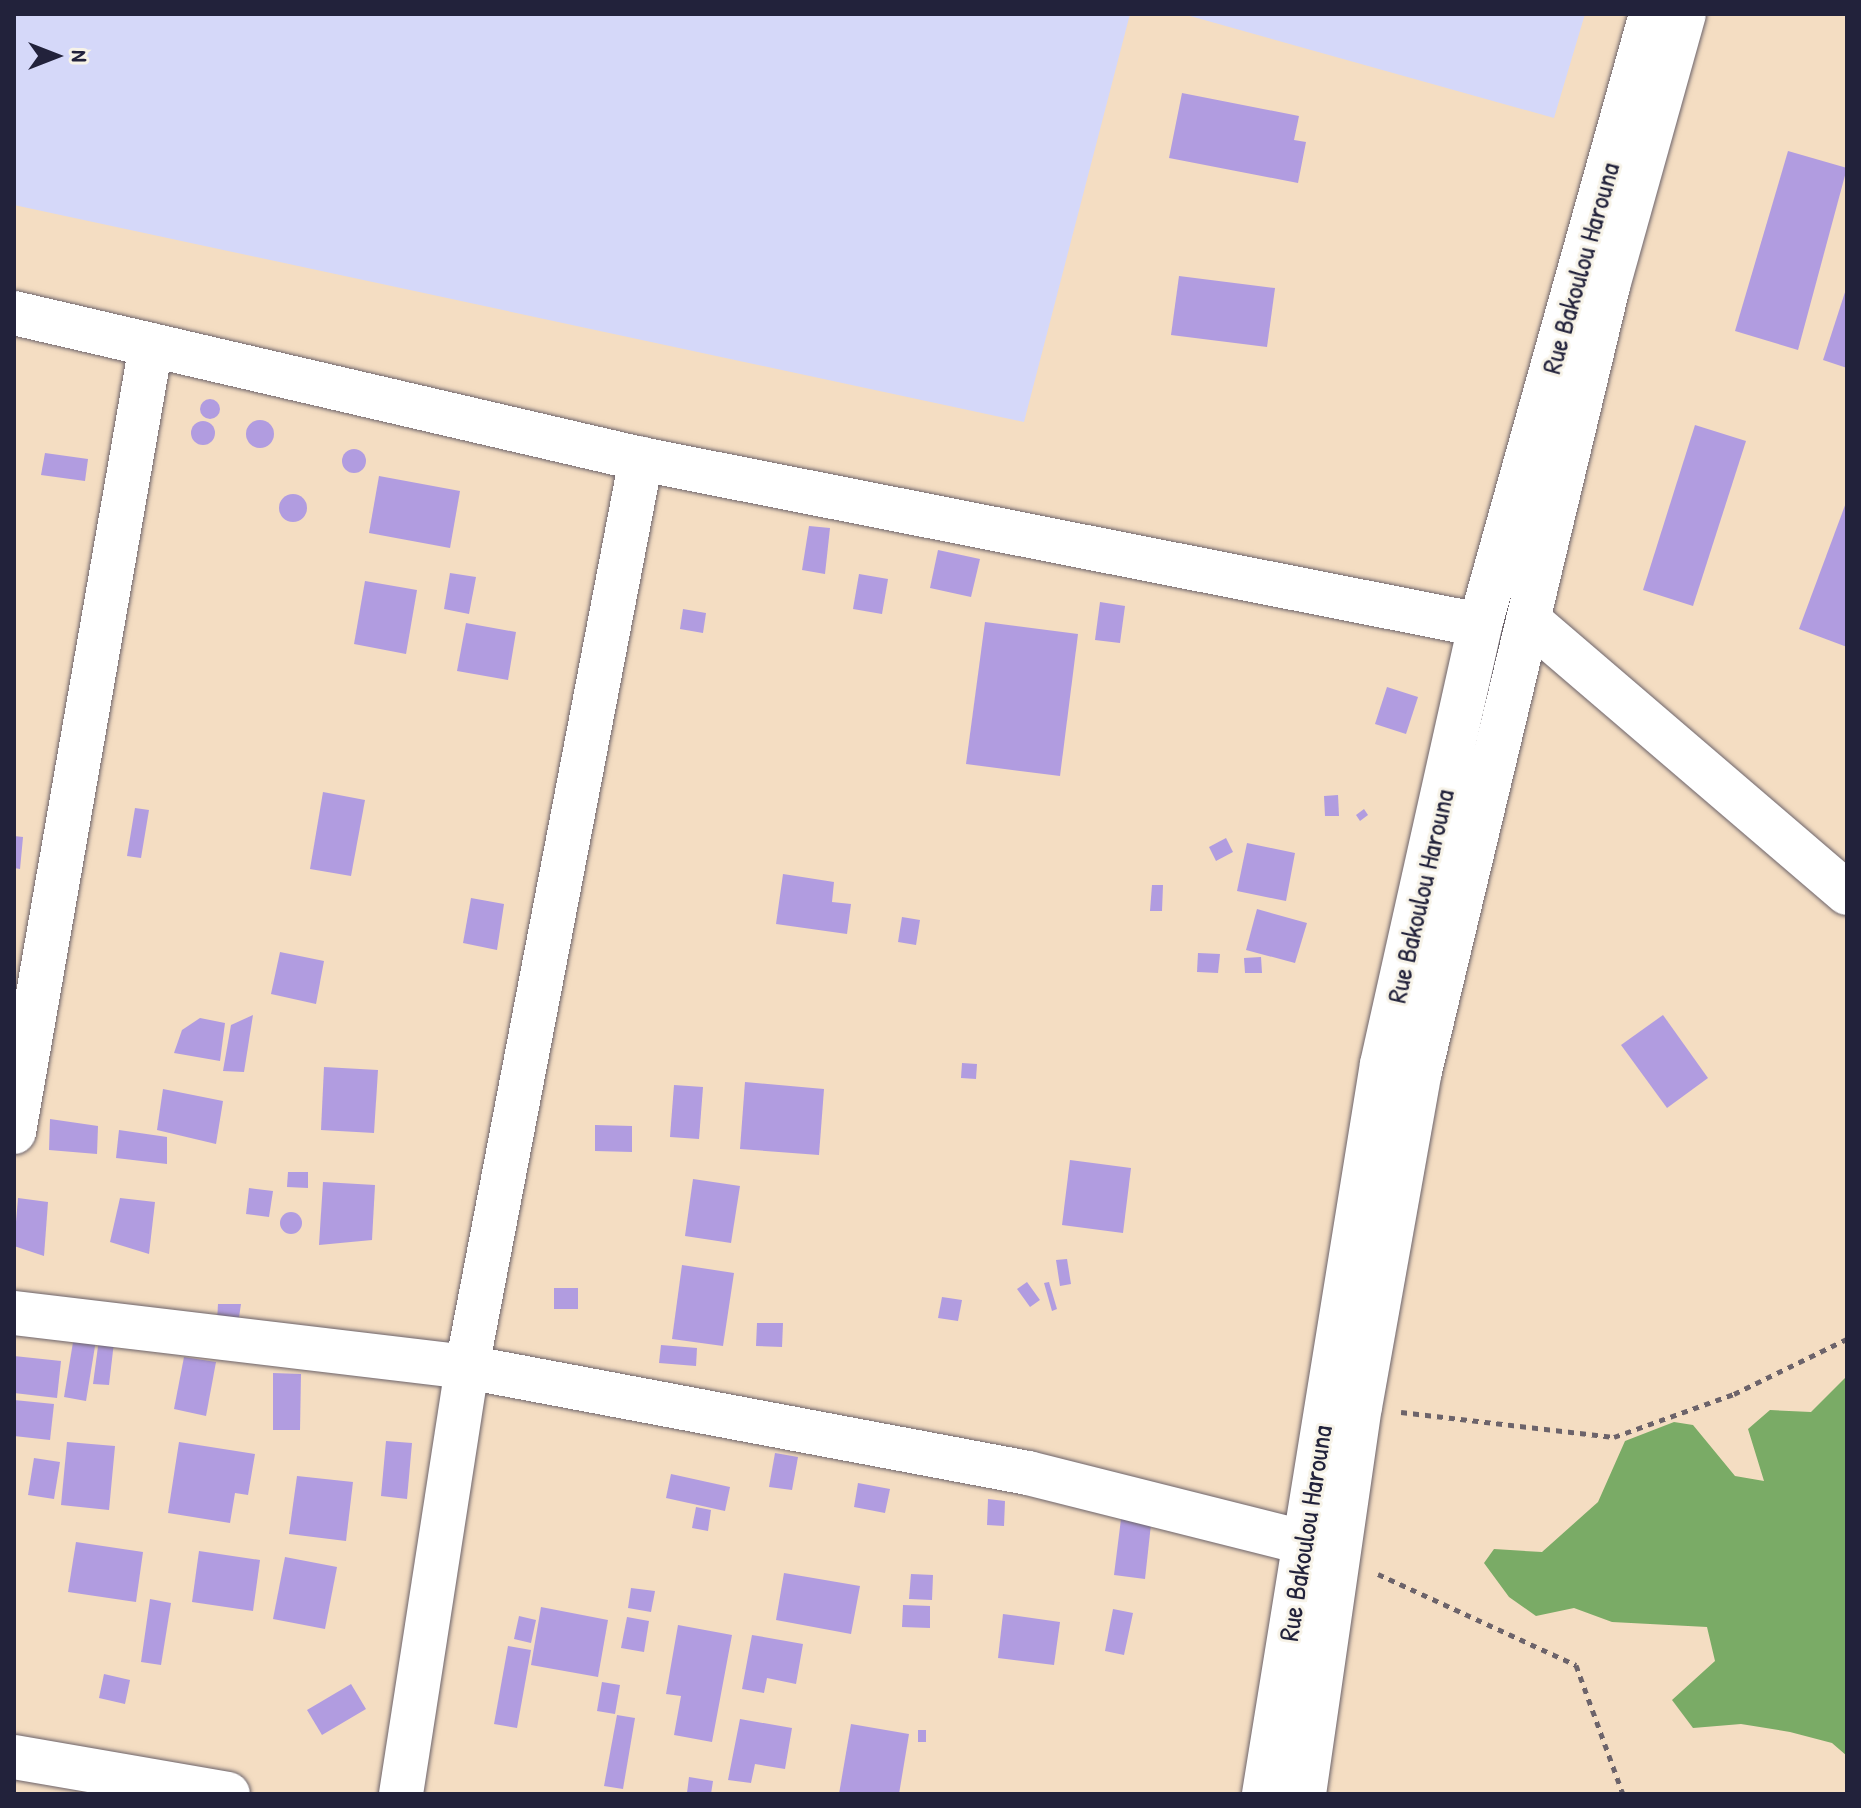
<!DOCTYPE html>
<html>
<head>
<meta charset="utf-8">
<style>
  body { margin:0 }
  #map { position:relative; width:1861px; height:1808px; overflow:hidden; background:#f4ddc2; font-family:"Patrick Hand",sans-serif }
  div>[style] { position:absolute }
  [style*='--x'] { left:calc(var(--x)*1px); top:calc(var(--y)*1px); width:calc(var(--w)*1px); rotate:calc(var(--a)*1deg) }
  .built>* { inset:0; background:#d5d8f9 }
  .forest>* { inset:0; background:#7aab66 }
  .building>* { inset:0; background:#b19ce0 }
  .round { border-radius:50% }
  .path>* { height:5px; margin-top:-2.5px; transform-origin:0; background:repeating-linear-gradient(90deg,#6c636a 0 6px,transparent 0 12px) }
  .roads { filter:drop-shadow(0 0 2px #6c636a) drop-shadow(0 0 2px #6c636a) }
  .minor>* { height:44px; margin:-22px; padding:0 22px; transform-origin:22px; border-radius:22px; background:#fff }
  .highway>* { height:44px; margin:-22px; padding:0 22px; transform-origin:22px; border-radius:22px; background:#fff }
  span { translate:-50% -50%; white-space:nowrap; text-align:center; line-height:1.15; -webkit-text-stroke:6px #f7f3e8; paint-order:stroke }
  .street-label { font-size:28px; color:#22223b }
  .frame { position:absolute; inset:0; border:16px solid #22223b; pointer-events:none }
  .north { position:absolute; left:16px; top:16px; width:80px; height:80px; -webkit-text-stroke:6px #f7f3e8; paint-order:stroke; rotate:90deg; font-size:22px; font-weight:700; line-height:32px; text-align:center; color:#22223b }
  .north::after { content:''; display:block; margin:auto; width:28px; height:36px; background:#22223b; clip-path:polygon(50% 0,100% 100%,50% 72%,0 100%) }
</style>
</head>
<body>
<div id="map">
  <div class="built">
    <i style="clip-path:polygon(14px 14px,1130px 14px,1024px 422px,14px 205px)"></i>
    <i style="clip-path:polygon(1183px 14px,1585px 14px,1554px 118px)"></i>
  </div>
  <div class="forest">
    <i style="clip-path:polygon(1847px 1376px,1847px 1756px,1832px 1743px,1790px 1732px,1741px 1724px,1693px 1728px,1672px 1700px,1715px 1661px,1707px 1627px,1612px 1622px,1574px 1608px,1536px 1616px,1509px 1597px,1484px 1563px,1494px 1549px,1542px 1552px,1598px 1502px,1625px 1441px,1674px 1422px,1693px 1425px,1735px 1476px,1764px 1481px,1748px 1429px,1770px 1410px,1811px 1412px)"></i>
  </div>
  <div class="building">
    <i style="clip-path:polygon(1182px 93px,1299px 116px,1294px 140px,1306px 142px,1298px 183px,1169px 158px)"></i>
    <i style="clip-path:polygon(1788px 151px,1847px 168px,1798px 350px,1735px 331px)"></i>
    <i style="clip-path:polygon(1179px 276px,1275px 288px,1267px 347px,1171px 335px)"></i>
    <i style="clip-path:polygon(1847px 286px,1847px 368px,1823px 360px)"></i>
    <i class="round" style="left:200px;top:399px;width:20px;height:20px"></i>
    <i class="round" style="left:246px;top:420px;width:28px;height:28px"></i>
    <i class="round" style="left:191px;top:421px;width:24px;height:24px"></i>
    <i style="clip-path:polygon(1695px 425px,1746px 441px,1693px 606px,1643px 590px)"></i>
    <i class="round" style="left:342px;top:449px;width:24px;height:24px"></i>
    <i style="clip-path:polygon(45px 453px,88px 459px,85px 481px,41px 475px)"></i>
    <i style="clip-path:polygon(379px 476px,460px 491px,450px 548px,369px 533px)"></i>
    <i class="round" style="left:279px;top:494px;width:28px;height:28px"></i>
    <i style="clip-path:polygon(1847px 500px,1847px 647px,1799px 629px)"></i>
    <i style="clip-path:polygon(809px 526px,830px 528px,825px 574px,802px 570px)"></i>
    <i style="clip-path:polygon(938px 550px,980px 559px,971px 597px,930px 588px)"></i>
    <i style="clip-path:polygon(450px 573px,476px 577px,469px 614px,444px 609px)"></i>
    <i style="clip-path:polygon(859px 574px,888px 579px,882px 614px,853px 609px)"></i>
    <i style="clip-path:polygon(365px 581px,417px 590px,406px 654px,354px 644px)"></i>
    <i style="clip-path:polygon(1100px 602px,1125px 606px,1120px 643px,1095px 640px)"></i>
    <i style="clip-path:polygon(683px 609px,706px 613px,703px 633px,680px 629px)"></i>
    <i style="clip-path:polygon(985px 622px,1078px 634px,1060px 776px,966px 764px)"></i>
    <i style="clip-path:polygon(466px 623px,516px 632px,508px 680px,457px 671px)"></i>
    <i style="clip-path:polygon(1387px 687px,1418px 697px,1406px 734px,1375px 724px)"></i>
    <i style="clip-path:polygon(323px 792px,365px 800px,351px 876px,310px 869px)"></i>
    <i style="clip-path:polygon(1338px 795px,1339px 816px,1325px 816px,1324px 796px)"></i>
    <i style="clip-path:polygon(135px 808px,149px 810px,141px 858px,127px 856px)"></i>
    <i style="clip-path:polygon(1364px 809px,1368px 815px,1360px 821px,1356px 815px)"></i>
    <i style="clip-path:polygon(14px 836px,23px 837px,20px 869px,14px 868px)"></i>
    <i style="clip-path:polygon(1226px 838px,1233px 852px,1216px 861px,1209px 847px)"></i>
    <i style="clip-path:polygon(1247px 843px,1295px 853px,1286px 901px,1237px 891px)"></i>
    <i style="clip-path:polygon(783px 874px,834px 882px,832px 902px,851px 904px,847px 934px,776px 924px)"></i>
    <i style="clip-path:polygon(1152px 885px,1163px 885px,1162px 911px,1150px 911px)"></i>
    <i style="clip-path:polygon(471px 898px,504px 904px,497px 950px,463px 943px)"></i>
    <i style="clip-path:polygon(1257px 909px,1307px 923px,1295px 963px,1246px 950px)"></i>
    <i style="clip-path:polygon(902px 917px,920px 920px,916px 945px,898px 942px)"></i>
    <i style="clip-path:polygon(280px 952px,324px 961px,316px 1004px,271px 994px)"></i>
    <i style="clip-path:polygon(1198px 953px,1220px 954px,1218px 973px,1197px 972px)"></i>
    <i style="clip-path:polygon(1261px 957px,1262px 973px,1245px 973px,1244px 958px)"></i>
    <i style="clip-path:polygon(253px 1015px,244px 1072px,223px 1071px,231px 1025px)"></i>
    <i style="clip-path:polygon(1663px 1015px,1708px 1078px,1667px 1108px,1621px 1045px)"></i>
    <i style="clip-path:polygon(200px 1018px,225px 1023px,220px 1061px,174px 1053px,182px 1030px)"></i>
    <i style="clip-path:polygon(962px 1063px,977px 1064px,976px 1079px,961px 1078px)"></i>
    <i style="clip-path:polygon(324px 1067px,378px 1070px,374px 1133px,321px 1130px)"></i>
    <i style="clip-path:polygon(745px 1082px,824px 1089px,819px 1155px,740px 1149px)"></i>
    <i style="clip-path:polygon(674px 1085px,703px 1087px,699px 1139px,670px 1137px)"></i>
    <i style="clip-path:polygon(163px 1089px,223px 1101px,216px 1144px,157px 1130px)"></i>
    <i style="clip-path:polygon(50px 1119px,98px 1126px,97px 1154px,49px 1150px)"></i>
    <i style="clip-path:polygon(595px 1125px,632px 1126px,632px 1152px,595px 1151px)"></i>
    <i style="clip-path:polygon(119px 1130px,167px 1137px,167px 1164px,116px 1158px)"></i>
    <i style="clip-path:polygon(1070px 1160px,1131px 1168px,1123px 1233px,1062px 1225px)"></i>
    <i style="clip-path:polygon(288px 1172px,308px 1172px,308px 1188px,287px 1187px)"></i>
    <i style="clip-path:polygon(693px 1179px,740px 1186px,731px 1243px,685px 1236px)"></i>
    <i style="clip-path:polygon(323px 1182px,375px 1185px,372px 1240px,319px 1245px)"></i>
    <i style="clip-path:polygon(249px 1188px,273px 1191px,269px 1217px,246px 1214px)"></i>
    <i style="clip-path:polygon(18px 1198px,48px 1202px,44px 1256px,14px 1246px)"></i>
    <i style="clip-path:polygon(120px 1198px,155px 1202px,149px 1254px,110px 1242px)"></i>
    <i class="round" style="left:280px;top:1212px;width:22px;height:22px"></i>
    <i style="clip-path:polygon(1067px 1259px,1071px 1284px,1060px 1286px,1056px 1260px)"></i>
    <i style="clip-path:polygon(682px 1265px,734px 1273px,723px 1346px,672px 1339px)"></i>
    <i style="clip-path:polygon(1027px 1282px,1040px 1300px,1030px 1307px,1017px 1289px)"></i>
    <i style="clip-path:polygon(1049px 1282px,1057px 1309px,1052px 1311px,1044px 1283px)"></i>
    <i style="clip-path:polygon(554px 1288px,578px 1288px,578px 1309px,554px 1309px)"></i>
    <i style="clip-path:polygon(942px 1297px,962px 1300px,958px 1321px,938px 1318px)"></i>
    <i style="clip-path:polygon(218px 1304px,241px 1304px,238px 1324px,217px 1322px)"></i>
    <i style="clip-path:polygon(757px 1323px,783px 1323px,782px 1347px,756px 1346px)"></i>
    <i style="clip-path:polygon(75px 1330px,97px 1334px,86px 1401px,64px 1397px)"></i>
    <i style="clip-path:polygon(99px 1339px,114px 1342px,109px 1385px,93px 1384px)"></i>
    <i style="clip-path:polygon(661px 1345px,697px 1348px,696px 1366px,659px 1363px)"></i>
    <i style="clip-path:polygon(14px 1356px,61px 1361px,57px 1398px,14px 1393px)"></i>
    <i style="clip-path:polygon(184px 1357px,216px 1362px,206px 1416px,174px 1409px)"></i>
    <i style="clip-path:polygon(273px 1373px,301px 1374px,300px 1430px,273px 1430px)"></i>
    <i style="clip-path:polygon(14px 1400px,54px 1404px,50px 1440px,14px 1436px)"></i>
    <i style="clip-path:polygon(386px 1441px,412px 1443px,407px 1499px,381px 1496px)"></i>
    <i style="clip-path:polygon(67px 1442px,115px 1446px,109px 1510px,61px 1505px)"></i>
    <i style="clip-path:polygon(179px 1442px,255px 1454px,248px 1495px,235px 1493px,230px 1523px,168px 1513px)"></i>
    <i style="clip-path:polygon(775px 1453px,798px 1457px,792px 1490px,769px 1487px)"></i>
    <i style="clip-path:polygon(34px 1458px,60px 1462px,54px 1499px,28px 1495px)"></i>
    <i style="clip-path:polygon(671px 1474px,730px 1487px,725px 1511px,666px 1498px)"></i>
    <i style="clip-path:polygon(297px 1476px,353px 1482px,346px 1541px,289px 1534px)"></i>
    <i style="clip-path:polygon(858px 1483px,890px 1489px,885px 1513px,854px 1507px)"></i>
    <i style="clip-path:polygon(988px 1499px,1005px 1501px,1004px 1526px,987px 1525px)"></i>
    <i style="clip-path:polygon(696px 1507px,711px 1510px,708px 1531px,692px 1528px)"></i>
    <i style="clip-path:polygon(1122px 1511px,1152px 1515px,1145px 1579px,1114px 1575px)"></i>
    <i style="clip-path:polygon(76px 1542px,143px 1552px,136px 1602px,68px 1592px)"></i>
    <i style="clip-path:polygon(199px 1551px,260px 1560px,253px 1611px,192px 1602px)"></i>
    <i style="clip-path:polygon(285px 1557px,337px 1567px,325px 1629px,273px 1619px)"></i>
    <i style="clip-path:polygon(784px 1573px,860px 1586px,851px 1634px,776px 1620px)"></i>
    <i style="clip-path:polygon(911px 1574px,933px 1575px,932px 1600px,909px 1599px)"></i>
    <i style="clip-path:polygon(631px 1588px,655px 1591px,651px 1612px,628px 1608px)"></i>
    <i style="clip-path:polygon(150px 1599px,171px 1603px,161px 1665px,141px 1662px)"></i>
    <i style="clip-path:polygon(903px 1605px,930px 1606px,930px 1628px,902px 1627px)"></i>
    <i style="clip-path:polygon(541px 1607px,608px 1620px,598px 1677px,531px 1665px)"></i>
    <i style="clip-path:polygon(1113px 1609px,1133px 1613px,1124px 1655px,1105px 1651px)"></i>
    <i style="clip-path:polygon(1003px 1614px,1060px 1622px,1054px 1665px,998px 1658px)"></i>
    <i style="clip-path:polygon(519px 1616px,536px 1620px,531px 1643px,514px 1639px)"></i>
    <i style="clip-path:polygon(627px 1617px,649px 1621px,644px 1652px,621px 1648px)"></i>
    <i style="clip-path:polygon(678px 1625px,732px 1635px,712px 1742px,674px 1735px,681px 1696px,666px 1694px)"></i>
    <i style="clip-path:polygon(752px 1635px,803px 1644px,796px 1684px,767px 1678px,764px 1693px,742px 1689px)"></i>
    <i style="clip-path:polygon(508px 1646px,531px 1650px,517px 1728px,494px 1724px)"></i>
    <i style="clip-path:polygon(104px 1674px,130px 1680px,125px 1704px,99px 1698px)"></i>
    <i style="clip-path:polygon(602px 1682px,620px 1685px,615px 1714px,597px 1711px)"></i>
    <i style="clip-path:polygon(351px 1684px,366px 1709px,322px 1735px,307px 1710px)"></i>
    <i style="clip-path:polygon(617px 1715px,635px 1718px,623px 1789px,604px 1786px)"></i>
    <i style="clip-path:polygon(740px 1719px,792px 1728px,785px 1769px,755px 1764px,751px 1783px,728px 1780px)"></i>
    <i style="clip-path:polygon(851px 1724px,909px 1734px,899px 1794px,839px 1794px)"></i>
    <i style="clip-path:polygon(918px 1730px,926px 1730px,926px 1742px,918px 1742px)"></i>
    <i style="clip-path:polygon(689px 1777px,713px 1781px,711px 1794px,687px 1793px)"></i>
  </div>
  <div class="path">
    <i style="--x:1401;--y:1412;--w:214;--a:6.7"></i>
    <i style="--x:1614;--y:1437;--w:127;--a:-19.7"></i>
    <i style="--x:1734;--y:1394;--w:126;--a:-26"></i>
    <i style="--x:1378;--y:1574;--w:218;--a:24.7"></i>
    <i style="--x:1576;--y:1665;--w:137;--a:70"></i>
  </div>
  <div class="roads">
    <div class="minor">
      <i style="--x:14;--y:313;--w:644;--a:13.11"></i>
      <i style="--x:641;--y:459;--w:855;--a:11.19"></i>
      <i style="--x:1532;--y:623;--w:415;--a:40.6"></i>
      <i style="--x:14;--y:1132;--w:799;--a:-80.12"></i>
      <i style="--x:14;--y:1313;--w:456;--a:6.8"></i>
      <i style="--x:467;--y:1367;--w:571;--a:10.7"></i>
      <i style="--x:1028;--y:1473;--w:284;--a:14.1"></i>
      <i style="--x:14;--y:1757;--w:217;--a:9.8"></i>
      <i style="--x:401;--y:1794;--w:432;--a:-81.2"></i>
      <i style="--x:467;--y:1367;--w:925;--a:-79.15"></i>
    </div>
    <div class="highway">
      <i style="--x:1264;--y:1794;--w:739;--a:-80.82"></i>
      <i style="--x:1382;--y:1064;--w:450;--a:-77.4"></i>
      <i style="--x:1480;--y:625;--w:634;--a:-74.36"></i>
      <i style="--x:1304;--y:1794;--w:391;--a:-81.8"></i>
      <i style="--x:1360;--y:1407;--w:341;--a:-79.9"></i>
      <i style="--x:1420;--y:1071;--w:807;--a:-76.53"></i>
      <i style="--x:1608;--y:286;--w:282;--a:-74.4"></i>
    </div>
  </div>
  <div class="street-label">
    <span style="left:1580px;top:268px;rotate:-74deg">Rue Bakoulou Harouna</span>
    <span style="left:1420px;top:896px;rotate:-77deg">Rue Bakoulou Harouna</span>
    <span style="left:1305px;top:1533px;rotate:-81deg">Rue Bakoulou Harouna</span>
  </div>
  <div class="frame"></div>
  <div class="north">N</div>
</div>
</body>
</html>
